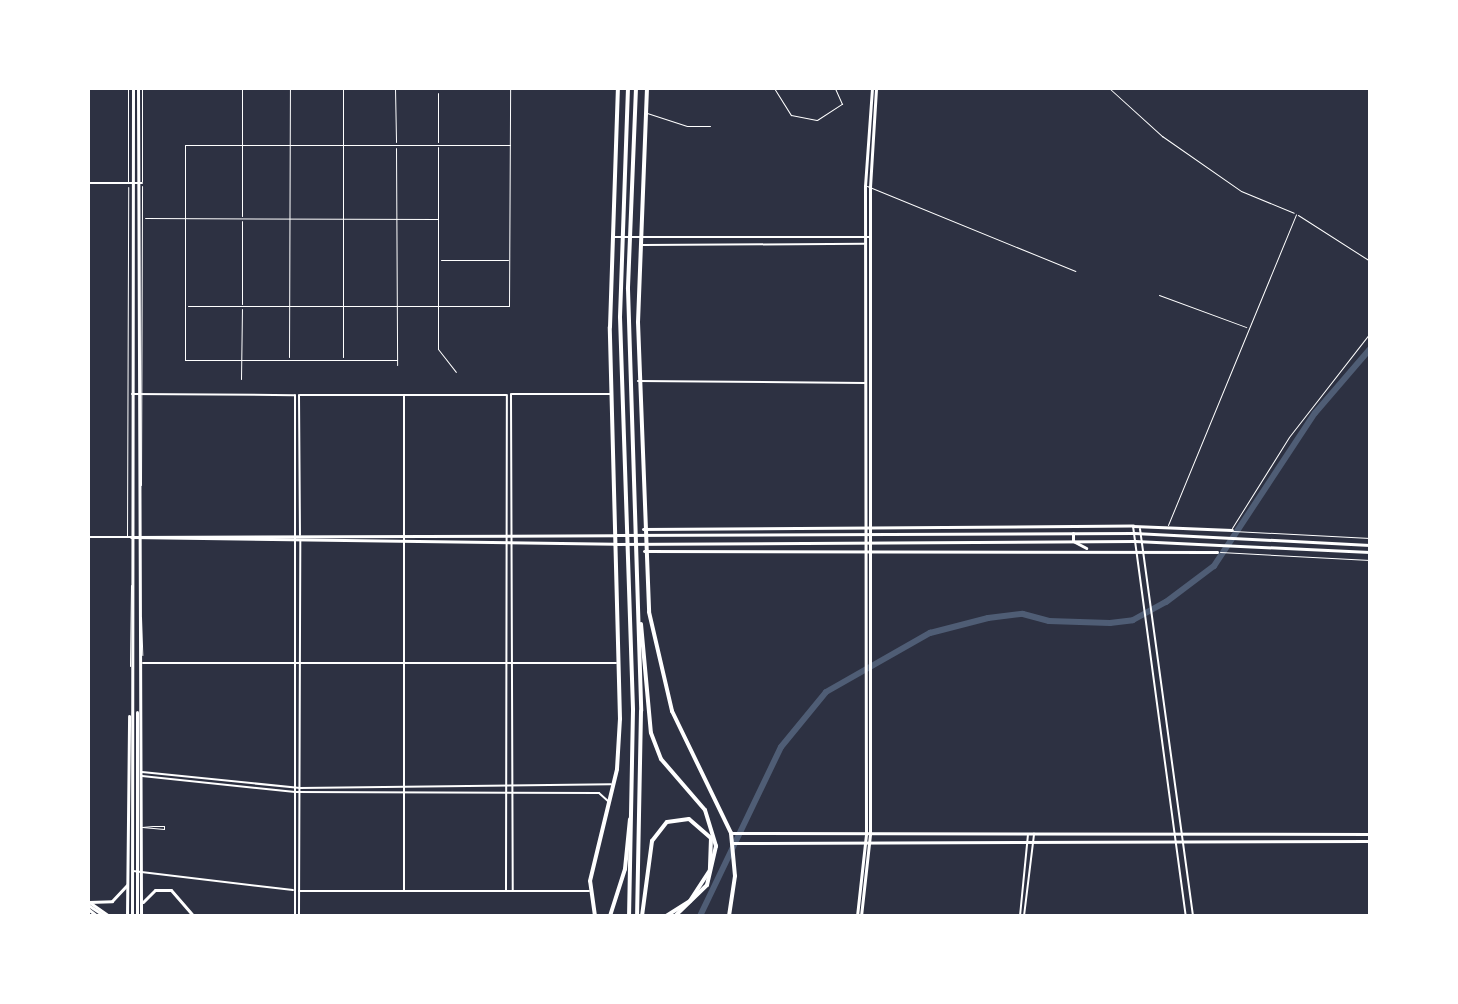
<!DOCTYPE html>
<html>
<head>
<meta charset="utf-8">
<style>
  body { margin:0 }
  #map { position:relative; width:1458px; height:1004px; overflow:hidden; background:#2d3142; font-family:Ubuntu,sans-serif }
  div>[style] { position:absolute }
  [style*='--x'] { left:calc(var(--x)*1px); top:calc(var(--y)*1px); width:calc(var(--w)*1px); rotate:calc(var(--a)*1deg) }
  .river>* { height:6px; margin:-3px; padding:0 3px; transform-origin:3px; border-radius:3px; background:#4f5d75 }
  .minor>* { height:1px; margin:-0.5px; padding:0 0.5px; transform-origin:0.5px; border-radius:0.5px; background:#fff }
  .tertiary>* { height:2px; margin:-1px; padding:0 1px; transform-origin:1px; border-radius:1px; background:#fff }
  .secondary>* { height:3px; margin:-1.5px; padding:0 1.5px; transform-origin:1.5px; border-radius:1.5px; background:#fff }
  .primary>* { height:3px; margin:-1.5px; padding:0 1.5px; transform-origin:1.5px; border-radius:1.5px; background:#fff }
  .trunk>* { height:4px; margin:-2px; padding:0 2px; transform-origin:2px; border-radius:2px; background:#fff }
  .motorway>* { height:4px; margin:-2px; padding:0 2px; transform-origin:2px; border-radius:2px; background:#fff }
  span { translate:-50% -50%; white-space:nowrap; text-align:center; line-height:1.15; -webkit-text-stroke:7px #fff; paint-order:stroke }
  .frame { position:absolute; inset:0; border:90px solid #fff; pointer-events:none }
</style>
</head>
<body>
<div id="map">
  <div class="river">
    <i style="--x:700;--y:916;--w:187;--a:-64.4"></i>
    <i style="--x:781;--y:747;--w:71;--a:-50.7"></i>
    <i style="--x:826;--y:692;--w:120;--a:-29.6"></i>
    <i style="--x:930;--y:633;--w:60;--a:-14.5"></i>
    <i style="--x:988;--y:618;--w:35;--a:-7"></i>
    <i style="--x:1023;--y:614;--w:27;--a:15"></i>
    <i style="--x:1049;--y:621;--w:61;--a:1.9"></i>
    <i style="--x:1110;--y:623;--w:23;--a:-7"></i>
    <i style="--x:1133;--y:620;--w:38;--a:-29"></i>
    <i style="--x:1166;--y:602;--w:60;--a:-36.9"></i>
    <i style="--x:1214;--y:566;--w:183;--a:-56.6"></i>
    <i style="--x:1315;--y:413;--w:84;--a:-49.3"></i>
  </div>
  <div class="minor">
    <i style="--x:343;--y:88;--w:269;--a:90"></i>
    <i style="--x:395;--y:88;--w:54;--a:88.9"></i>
    <i style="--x:774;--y:88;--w:32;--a:58"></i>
    <i style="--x:791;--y:115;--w:26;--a:11"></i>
    <i style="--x:817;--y:120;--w:30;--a:-33"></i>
    <i style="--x:842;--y:104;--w:17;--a:-114"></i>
    <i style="--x:1109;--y:88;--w:72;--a:42.2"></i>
    <i style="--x:1162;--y:136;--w:96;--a:34.8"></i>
    <i style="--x:1241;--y:191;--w:57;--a:22.5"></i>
    <i style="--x:647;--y:113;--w:42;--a:18"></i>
    <i style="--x:687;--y:126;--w:23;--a:0"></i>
    <i style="--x:438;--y:142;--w:49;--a:-90"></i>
    <i style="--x:438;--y:147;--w:202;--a:90"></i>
    <i style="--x:438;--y:349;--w:29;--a:52"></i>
    <i style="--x:396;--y:148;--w:217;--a:89.7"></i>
    <i style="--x:128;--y:181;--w:93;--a:-90"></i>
    <i style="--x:142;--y:181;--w:93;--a:-90"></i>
    <i style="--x:867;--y:186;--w:225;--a:22.2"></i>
    <i style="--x:1298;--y:215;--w:85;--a:32.6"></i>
    <i style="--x:242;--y:216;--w:128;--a:-90"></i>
    <i style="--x:145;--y:218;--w:293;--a:0.2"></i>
    <i style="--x:242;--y:221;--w:83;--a:90"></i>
    <i style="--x:441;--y:260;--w:67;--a:0"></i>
    <i style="--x:1159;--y:295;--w:93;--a:20.2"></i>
    <i style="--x:188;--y:306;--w:321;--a:0"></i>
    <i style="--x:509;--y:306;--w:218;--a:-89.7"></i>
    <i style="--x:289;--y:357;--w:269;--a:-89.8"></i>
    <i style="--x:397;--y:360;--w:212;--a:180"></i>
    <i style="--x:185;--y:360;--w:215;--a:-90"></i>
    <i style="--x:185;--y:145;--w:325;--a:0"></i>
    <i style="--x:241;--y:379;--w:70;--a:-89.2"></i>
    <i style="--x:141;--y:485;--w:299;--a:-89.8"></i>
    <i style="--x:1168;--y:525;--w:336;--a:-67.6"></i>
    <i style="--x:1232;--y:528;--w:107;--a:-57.9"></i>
    <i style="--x:1289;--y:437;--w:132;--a:-52.1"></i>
    <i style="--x:1233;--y:531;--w:137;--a:2.9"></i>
    <i style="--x:127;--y:537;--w:350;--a:-89.8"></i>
    <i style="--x:1220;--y:552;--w:150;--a:3.1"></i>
    <i style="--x:141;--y:617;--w:38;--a:88"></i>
    <i style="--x:130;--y:666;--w:81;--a:-89.3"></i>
    <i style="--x:164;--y:826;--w:3;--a:90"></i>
    <i style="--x:164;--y:829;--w:22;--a:-175"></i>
    <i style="--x:142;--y:827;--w:11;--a:-5"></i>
    <i style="--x:153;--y:826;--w:11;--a:0"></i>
  </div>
  <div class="tertiary">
    <i style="--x:88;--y:183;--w:54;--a:0"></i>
    <i style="--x:613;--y:237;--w:257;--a:0"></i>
    <i style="--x:643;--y:245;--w:221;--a:-0.3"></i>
    <i style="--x:638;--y:381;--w:227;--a:0.5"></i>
    <i style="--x:132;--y:394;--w:162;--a:0.4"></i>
    <i style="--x:511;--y:394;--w:497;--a:89.8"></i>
    <i style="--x:512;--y:394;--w:98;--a:0"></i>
    <i style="--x:299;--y:395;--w:140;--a:89.6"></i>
    <i style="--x:300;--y:395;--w:206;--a:0"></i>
    <i style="--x:1133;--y:526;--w:394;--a:82.3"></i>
    <i style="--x:1140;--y:529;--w:391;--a:82.2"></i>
    <i style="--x:88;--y:537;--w:43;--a:0"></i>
    <i style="--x:143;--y:663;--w:473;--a:0"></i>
    <i style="--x:142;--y:772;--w:159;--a:5.8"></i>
    <i style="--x:300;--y:788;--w:311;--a:-0.7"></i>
    <i style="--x:142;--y:776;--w:154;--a:6"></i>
    <i style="--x:295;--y:792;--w:304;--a:0.2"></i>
    <i style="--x:599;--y:793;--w:12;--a:42"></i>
    <i style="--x:133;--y:871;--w:161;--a:6.8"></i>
    <i style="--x:299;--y:891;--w:290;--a:0"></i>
    <i style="--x:404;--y:891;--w:496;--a:-90"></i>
    <i style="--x:506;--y:891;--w:496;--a:-89.9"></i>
    <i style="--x:295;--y:916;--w:521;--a:-90"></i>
    <i style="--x:299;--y:916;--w:375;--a:-89.8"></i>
    <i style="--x:1020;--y:916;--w:81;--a:-84.4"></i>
    <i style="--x:1024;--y:916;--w:83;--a:-83"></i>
  </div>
  <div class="secondary">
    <i style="--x:643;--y:529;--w:490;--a:-0.4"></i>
    <i style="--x:1133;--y:526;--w:99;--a:2.3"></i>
    <i style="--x:131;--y:537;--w:483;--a:0.8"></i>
    <i style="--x:132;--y:537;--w:484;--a:-0.2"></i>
    <i style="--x:644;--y:551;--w:573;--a:0.1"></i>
    <i style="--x:731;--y:833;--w:639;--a:0.09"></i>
    <i style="--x:733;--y:843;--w:637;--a:-0.18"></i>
    <i style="--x:857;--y:916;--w:82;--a:-83.7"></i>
    <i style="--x:866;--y:834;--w:648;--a:-90.09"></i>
    <i style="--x:865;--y:186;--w:98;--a:-85.9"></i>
    <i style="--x:861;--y:916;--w:82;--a:-83.7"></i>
    <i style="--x:870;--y:834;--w:647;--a:-90"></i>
    <i style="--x:870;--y:187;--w:99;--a:-86.5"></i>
  </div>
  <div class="primary">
    <i style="--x:138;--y:88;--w:828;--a:89.79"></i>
    <i style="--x:1073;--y:533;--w:8;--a:90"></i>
    <i style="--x:1073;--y:541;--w:15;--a:28"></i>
    <i style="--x:616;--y:535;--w:518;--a:-0.22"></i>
    <i style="--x:1134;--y:533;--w:236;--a:2.9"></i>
    <i style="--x:614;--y:544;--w:521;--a:-0.33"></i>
    <i style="--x:1135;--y:541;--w:235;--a:2.7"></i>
    <i style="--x:137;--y:712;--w:204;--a:90"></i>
    <i style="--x:89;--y:902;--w:23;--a:-2"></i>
    <i style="--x:112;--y:901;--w:22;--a:-47"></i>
    <i style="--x:89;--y:902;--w:24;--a:35"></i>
    <i style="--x:143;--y:902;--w:17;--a:-45"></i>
    <i style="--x:155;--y:890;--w:16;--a:0"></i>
    <i style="--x:171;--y:890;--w:35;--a:49"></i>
    <i style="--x:88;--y:905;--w:20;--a:33"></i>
    <i style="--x:88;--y:909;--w:11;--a:38"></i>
    <i style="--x:127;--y:916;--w:200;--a:-89.4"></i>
    <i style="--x:132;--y:916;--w:828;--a:-89.93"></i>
  </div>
  <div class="trunk">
    <i style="--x:647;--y:88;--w:234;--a:92.2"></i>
    <i style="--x:638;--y:322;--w:290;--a:87.8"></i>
    <i style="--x:649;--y:612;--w:102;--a:76.9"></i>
    <i style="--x:672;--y:711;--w:136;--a:64.2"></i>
    <i style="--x:731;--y:833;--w:43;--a:84.7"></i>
    <i style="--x:735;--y:876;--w:40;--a:98.5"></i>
    <i style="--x:595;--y:916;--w:35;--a:-98"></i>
    <i style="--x:590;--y:881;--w:115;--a:-76.4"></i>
    <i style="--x:617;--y:769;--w:50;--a:-86.6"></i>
    <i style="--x:620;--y:719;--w:392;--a:-91.5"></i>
    <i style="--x:610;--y:327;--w:239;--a:-88.1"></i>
  </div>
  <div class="motorway">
    <i style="--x:628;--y:88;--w:229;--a:92"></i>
    <i style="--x:620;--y:317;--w:393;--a:88.1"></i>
    <i style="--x:633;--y:710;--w:206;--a:91.1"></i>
    <i style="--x:636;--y:88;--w:201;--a:92.3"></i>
    <i style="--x:628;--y:289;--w:422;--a:88.2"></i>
    <i style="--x:641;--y:711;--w:205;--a:91.1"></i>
    <i style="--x:641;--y:624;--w:109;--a:84.8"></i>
    <i style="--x:651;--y:733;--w:28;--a:69"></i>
    <i style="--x:661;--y:759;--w:67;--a:49.2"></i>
    <i style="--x:705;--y:810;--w:38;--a:73"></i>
    <i style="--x:716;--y:846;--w:40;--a:103"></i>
    <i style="--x:707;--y:885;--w:45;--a:135.9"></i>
    <i style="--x:610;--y:916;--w:49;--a:-72.3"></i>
    <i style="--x:625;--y:869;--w:50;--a:-84.3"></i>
    <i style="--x:642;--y:916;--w:76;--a:-82.4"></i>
    <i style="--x:652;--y:841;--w:24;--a:-52"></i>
    <i style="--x:667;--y:822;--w:22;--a:-8"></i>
    <i style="--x:689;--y:819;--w:29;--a:41"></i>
    <i style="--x:711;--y:838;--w:32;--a:92"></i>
    <i style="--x:710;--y:870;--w:37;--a:123"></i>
    <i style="--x:690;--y:901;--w:28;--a:148"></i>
  </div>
  <div class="frame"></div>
</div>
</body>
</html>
